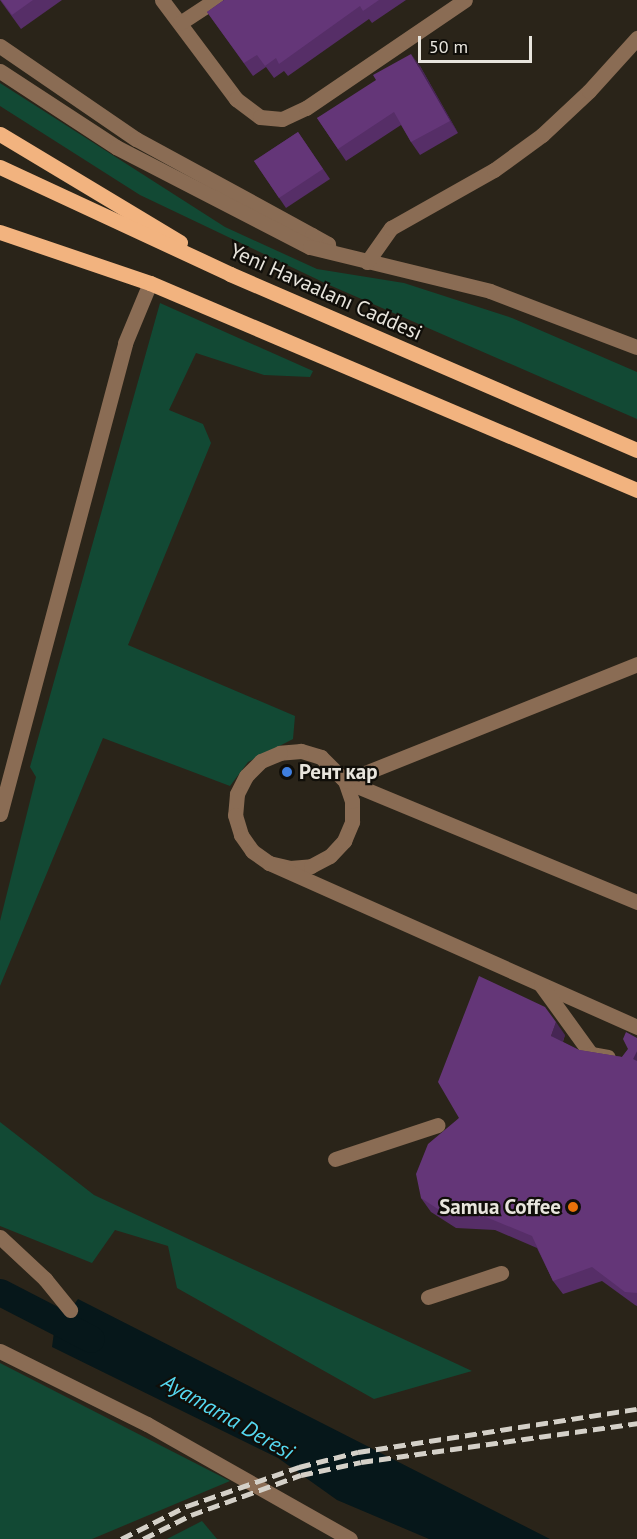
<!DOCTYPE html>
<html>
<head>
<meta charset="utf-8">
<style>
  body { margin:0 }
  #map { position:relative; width:637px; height:1539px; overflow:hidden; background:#2a2419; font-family:"PT Sans",sans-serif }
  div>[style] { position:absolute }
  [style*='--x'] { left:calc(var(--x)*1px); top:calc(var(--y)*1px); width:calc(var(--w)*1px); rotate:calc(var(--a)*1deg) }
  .green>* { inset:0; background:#124934 }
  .water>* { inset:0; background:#06171a }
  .river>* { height:27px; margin:-13.5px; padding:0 13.5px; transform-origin:13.5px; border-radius:13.5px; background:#06171a }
  .minor>* { height:15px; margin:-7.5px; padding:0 7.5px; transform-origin:7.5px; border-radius:7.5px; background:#8a6c54 }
  .major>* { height:15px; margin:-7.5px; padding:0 7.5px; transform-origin:7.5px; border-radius:7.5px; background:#f2b37f }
  .rail>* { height:4.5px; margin-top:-2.25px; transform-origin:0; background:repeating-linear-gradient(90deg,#d4d0c8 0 12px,transparent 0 18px) }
  .wall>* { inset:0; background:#562e67 }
  .shaded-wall>* { inset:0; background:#462654 }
  .building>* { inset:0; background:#643678 }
  .dots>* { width:16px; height:16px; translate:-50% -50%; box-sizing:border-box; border:3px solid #100e09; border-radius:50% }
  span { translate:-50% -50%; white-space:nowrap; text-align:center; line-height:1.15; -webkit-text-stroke:4.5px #100e09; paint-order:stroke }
  .street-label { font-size:21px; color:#e8e5dd }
  .poi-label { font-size:21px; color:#e8e5dd; font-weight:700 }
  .left { translate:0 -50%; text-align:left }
  .right { translate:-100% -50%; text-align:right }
  .water-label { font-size:22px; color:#55d8f0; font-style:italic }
  .scale { position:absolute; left:418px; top:36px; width:114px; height:27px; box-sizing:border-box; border:3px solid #e8e5dd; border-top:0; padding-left:8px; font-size:18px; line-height:21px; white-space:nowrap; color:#e8e5dd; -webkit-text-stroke:4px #100e09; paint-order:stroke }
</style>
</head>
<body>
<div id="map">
  <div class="green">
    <i style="clip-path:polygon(0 83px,225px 227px,317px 269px,404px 283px,512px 318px,637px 372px,637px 419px,327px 284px,140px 195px,0 106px)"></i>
    <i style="clip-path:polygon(160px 303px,313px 371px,310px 377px,264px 375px,196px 353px,169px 410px,203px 424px,211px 443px,128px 645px,295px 716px,293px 739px,248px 762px,230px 786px,103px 738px,0 986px,0 921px,36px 777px,30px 767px)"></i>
    <i style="clip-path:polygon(0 1122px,94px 1195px,472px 1371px,374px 1399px,177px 1288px,168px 1246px,115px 1230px,92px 1263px,0 1226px)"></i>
    <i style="clip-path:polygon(0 1363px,230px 1481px,92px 1539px,0 1539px)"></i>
    <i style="clip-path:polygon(202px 1521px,217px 1539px,167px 1539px)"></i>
  </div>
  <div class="water">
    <i style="clip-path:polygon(78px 1299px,550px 1539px,429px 1539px,337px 1500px,278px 1458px,52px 1347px,54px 1332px)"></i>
  </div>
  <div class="river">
    <i style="--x:0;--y:1292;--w:102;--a:27.3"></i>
  </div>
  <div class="minor">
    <i style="--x:162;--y:0;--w:124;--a:53.2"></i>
    <i style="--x:236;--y:99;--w:30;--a:37"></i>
    <i style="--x:260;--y:117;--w:22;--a:5"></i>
    <i style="--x:282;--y:119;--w:26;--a:-25"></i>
    <i style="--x:306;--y:108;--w:192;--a:-34.2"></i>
    <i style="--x:180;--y:23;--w:42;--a:-33.3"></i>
    <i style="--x:0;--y:46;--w:165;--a:34.4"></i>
    <i style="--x:136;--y:139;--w:200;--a:28.6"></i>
    <i style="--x:312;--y:235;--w:18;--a:29"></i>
    <i style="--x:328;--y:244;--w:7;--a:82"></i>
    <i style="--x:0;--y:71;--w:139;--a:33.2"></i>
    <i style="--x:116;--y:147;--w:218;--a:27.3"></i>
    <i style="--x:310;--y:247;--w:185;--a:13.7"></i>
    <i style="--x:490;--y:291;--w:157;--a:20.9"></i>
    <i style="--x:367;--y:262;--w:42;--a:-54.8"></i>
    <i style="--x:391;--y:228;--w:118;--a:-29.4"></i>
    <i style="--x:494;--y:170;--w:59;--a:-36.1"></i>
    <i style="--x:542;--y:135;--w:64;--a:-43.1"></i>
    <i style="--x:589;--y:91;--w:72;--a:-47.8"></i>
    <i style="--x:345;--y:781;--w:316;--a:22.5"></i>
    <i style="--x:345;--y:781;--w:315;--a:-21.8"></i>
    <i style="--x:0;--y:814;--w:487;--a:-75.1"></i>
    <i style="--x:125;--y:343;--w:65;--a:-67.4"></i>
    <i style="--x:269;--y:863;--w:22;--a:13"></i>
    <i style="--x:290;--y:868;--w:21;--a:-5"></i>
    <i style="--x:311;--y:866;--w:21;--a:-28"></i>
    <i style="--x:330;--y:856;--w:21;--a:-47"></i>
    <i style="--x:344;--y:841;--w:21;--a:-67"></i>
    <i style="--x:352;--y:822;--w:21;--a:-90"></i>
    <i style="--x:352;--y:801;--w:21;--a:-109"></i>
    <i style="--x:345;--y:781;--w:34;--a:-135"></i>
    <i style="--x:321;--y:757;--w:21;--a:-163"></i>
    <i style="--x:301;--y:751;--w:21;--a:175"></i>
    <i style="--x:280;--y:753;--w:21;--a:157"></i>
    <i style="--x:261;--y:761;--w:21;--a:135"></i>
    <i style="--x:246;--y:776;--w:20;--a:117"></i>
    <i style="--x:237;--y:794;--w:21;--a:95"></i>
    <i style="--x:235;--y:815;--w:21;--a:73"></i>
    <i style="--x:241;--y:835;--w:19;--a:55"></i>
    <i style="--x:252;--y:851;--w:21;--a:35"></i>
    <i style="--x:269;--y:863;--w:403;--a:24"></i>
    <i style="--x:541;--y:985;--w:85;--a:54.1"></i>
    <i style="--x:591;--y:1054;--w:17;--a:10"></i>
    <i style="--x:335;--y:1159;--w:108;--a:-18.3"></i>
    <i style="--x:0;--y:1237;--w:62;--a:43"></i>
    <i style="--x:45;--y:1279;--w:40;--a:51"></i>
    <i style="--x:428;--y:1297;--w:77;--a:-18.2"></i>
    <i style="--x:0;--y:1351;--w:164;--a:26.4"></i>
    <i style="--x:147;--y:1424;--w:233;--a:29.5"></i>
  </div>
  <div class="major">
    <i style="--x:0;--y:134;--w:210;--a:31"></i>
    <i style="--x:0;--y:167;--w:254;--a:24.9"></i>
    <i style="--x:230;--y:274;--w:443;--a:23.4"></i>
    <i style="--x:0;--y:232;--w:158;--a:18.8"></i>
    <i style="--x:150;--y:283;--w:529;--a:23.03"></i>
  </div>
  <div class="rail">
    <i style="--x:121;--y:1539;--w:74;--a:-26.6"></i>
    <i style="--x:187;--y:1506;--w:119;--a:-19.2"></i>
    <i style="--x:299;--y:1467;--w:61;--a:-14.3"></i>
    <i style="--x:358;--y:1452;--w:282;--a:-8.8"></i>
    <i style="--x:143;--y:1539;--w:54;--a:-26.6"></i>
    <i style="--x:191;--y:1515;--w:117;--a:-20"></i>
    <i style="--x:301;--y:1475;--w:61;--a:-12.2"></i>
    <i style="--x:361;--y:1462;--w:279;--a:-8"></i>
  </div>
  <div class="wall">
    <i style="clip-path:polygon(0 0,62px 0,21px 29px)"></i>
    <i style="clip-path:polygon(224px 0,406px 0,372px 23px,369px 19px,288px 76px,284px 71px,274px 78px,266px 67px,253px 76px,207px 12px)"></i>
    <i style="clip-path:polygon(420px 66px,458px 133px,420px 155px,411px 142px,401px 125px,346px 161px,317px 118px)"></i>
    <i style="clip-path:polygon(298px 132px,330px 179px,286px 208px,254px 161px)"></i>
    <i style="clip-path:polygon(565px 1035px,563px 1042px,579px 1050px,622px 1057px,637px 1038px,637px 1306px,635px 1305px,602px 1281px,563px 1294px,553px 1281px,537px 1248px,495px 1230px,456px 1228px,431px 1212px,421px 1198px,459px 1118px)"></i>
  </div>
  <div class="shaded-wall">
    <i style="clip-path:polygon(411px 54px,420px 66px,458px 133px,450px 121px)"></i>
    <i style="clip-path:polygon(556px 1022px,565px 1035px,560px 1049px,551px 1036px)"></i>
    <i style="clip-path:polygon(637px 1051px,637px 1066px,633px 1059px)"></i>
  </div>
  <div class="building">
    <i style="clip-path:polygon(1px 0,33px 0,12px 15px)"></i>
    <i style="clip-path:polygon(224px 0,379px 0,363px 11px,360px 6px,279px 64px,276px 58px,265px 66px,257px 55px,244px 63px,207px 12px)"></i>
    <i style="clip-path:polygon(411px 54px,450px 121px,411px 142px,394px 112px,338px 149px,317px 118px,376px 80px,373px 75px)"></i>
    <i style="clip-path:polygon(298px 132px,323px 169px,279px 198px,254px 161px)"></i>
    <i style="clip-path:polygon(479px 976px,545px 1007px,556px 1022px,551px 1036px,579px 1050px,622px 1057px,628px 1049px,623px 1039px,626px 1032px,637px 1038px,637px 1051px,633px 1059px,637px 1061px,637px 1293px,625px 1292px,592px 1267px,553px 1281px,532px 1236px,486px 1217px,447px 1215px,421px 1198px,416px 1174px,428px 1144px,459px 1118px,438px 1082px)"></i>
  </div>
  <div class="dots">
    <i style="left:287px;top:772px;background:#3f7fe0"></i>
    <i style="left:573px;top:1207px;background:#e8710a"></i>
  </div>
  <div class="street-label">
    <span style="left:326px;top:292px;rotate:24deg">Yeni Havaalanı Caddesi</span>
  </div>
  <div class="poi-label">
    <span class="left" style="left:299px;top:772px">Рент кар</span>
    <span class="right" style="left:561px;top:1207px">Samua Coffee</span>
  </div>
  <div class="water-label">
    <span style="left:228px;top:1417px;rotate:30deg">Ayamama Deresi</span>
  </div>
  <div class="scale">50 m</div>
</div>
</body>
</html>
